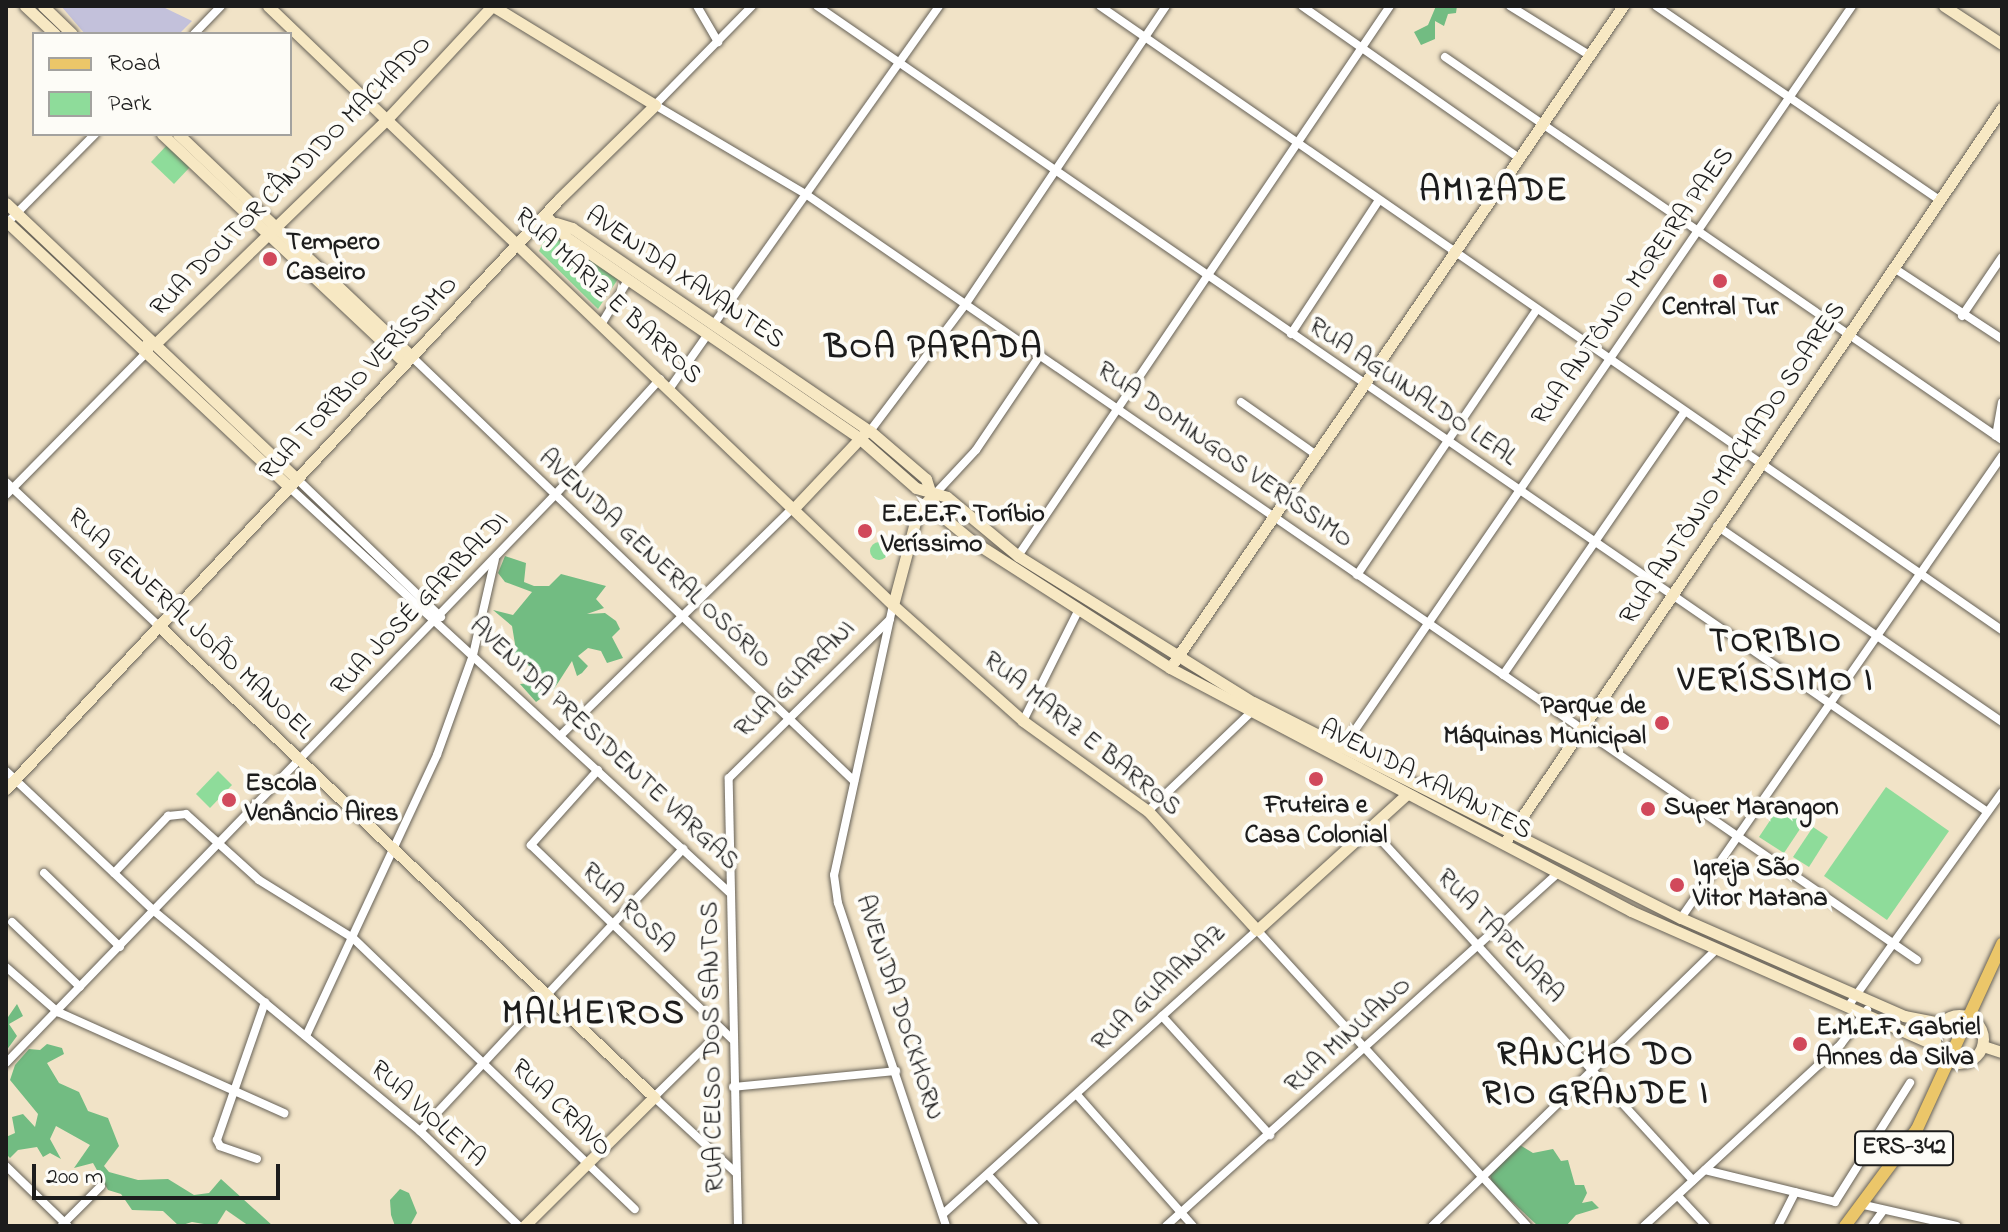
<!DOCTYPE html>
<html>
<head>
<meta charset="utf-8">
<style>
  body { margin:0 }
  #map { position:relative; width:2008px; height:1232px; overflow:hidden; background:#f1e3c7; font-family:"Indie Flower",sans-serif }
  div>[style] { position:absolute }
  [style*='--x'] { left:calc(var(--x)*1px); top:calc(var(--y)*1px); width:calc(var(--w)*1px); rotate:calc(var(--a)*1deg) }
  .industrial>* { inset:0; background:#c3c1db }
  .green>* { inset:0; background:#8edc9a }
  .round { border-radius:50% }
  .forest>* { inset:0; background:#72bc82 }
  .roads { filter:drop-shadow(0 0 2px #676258) drop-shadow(0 0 2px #676258) }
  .street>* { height:8px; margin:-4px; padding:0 4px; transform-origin:4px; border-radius:4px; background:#fff }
  .secondary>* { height:11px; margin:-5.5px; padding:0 5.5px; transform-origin:5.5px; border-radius:5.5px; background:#f7e8c3 }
  .secondary>.ring { margin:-5.5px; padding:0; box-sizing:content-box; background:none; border:11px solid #f7e8c3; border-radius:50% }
  .primary>* { height:12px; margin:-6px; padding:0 6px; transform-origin:6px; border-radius:6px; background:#ebc669 }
  .dots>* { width:22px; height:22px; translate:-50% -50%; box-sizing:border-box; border:4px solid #fdfcf7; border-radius:50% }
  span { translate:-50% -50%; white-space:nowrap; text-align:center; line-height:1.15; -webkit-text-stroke:8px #fdfcf7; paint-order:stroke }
  .shield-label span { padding:2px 6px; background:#fdfcf7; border:2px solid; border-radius:6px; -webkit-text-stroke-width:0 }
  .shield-label { font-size:24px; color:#1c1c1c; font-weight:700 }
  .street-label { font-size:26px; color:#1c1c1c }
  .poi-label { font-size:26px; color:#1c1c1c; font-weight:700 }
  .left { translate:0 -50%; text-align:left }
  .right { translate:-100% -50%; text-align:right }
  .district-label { font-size:34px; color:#1c1c1c; font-weight:700; letter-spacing:2px }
  .frame { position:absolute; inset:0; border:8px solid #1c1c1c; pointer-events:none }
  .legend { position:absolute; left:32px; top:32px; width:260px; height:104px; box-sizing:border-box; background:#fdfcf7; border:2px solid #a3a29f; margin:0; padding:10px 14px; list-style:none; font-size:24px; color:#1c1c1c }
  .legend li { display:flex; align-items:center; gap:16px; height:40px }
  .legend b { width:40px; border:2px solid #a3a29f }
  .scale { position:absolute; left:32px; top:1164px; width:248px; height:36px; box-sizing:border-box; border:4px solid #1c1c1c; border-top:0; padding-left:10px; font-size:24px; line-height:28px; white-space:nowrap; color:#1c1c1c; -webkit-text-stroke:6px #fdfcf7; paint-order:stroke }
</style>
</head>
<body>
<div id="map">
  <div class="industrial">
    <i style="clip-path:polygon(61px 6px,161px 6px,192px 21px,179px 34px,85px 34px)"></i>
  </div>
  <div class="green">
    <i style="clip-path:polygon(167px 145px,190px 167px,174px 184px,151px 162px)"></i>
    <i style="clip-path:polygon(554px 236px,618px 279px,598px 309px,539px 251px,546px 237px)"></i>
    <i class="round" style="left:870px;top:542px;width:18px;height:18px"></i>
    <i style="clip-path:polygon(218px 771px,232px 785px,210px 808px,196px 794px)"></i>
    <i style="clip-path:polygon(1886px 787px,1949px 831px,1887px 920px,1824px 876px)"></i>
    <i style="clip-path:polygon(1781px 804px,1806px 820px,1784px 853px,1759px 837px)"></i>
    <i style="clip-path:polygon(1813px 827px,1828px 837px,1809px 867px,1793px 857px)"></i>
  </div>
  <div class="forest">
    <i style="clip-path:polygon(1436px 6px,1457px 6px,1456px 13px,1448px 14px,1444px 26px,1435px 21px,1435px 39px,1421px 45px,1414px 32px,1428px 25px)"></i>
    <i style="clip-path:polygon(505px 556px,526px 563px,524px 582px,534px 586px,549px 586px,561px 574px,606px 586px,596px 599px,604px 608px,587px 614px,605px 613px,616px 621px,620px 629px,612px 637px,623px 658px,607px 663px,601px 651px,588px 648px,578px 656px,588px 666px,582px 673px,577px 676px,572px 661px,554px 689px,536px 702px,520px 684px,531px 683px,533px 671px,524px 660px,492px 648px,501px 643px,516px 650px,512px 626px,493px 610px,513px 615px,532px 592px,505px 582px,498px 573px)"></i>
    <i style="clip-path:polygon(17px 1004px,23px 1016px,9px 1024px,17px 1036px,6px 1051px,6px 1020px)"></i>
    <i style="clip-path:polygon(47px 1044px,62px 1048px,64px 1054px,47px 1063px,59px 1083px,79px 1092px,88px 1111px,108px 1118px,119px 1146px,104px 1166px,109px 1172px,138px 1180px,168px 1179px,194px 1195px,209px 1193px,221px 1179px,273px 1226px,249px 1226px,226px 1210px,216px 1226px,192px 1222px,179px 1226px,163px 1211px,132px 1210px,121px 1194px,108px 1190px,93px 1163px,74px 1168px,90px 1145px,56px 1126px,50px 1139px,61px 1159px,50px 1153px,43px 1157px,37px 1147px,18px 1150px,10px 1158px,6px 1154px,6px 1137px,15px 1133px,12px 1117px,23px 1114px,35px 1127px,38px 1114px,10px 1080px,15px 1065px,29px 1049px,40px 1050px)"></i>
    <i style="clip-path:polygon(1520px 1145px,1533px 1153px,1553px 1149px,1561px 1161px,1568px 1160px,1575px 1185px,1584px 1185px,1587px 1193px,1582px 1203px,1592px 1201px,1599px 1208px,1576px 1215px,1566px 1226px,1538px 1226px,1492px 1183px,1490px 1175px)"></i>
    <i style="clip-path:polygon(400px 1189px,409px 1193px,417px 1213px,410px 1226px,395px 1226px,391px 1215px,390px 1200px)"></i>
  </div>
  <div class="roads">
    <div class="street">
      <i style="--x:697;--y:6;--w:42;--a:59.7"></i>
      <i style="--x:752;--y:6;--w:139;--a:134.4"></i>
      <i style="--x:655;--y:105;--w:177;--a:30.6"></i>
      <i style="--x:807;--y:195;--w:1348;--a:34.57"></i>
      <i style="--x:817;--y:6;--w:1419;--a:34.55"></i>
      <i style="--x:1100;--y:6;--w:1097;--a:34.68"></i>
      <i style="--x:1302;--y:6;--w:265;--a:35"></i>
      <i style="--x:1510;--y:6;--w:93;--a:31.8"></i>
      <i style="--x:1656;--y:6;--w:343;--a:34.4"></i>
      <i style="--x:194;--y:34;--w:39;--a:-46"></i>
      <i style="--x:1445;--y:57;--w:676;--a:34.51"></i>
      <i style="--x:6;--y:224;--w:127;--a:-45.3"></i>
      <i style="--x:1894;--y:268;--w:129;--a:33.3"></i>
      <i style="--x:1962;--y:316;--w:71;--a:-55.9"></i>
      <i style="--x:602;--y:323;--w:50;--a:-58.8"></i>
      <i style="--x:714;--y:324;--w:390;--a:-54.7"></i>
      <i style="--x:1291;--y:334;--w:160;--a:-56.7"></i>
      <i style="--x:411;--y:356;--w:614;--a:43.81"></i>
      <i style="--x:670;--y:388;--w:66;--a:-54.9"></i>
      <i style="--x:1241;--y:402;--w:90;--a:35.1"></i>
      <i style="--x:870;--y:431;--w:158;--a:-53"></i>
      <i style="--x:965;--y:305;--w:360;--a:-56.1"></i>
      <i style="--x:1996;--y:436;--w:34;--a:-80"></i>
      <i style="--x:296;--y:478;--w:201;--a:43.8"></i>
      <i style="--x:6;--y:482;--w:209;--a:43.3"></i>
      <i style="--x:288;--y:486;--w:601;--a:42.64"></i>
      <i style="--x:935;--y:494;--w:60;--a:-47"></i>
      <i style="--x:976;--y:450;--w:115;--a:-56"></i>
      <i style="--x:6;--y:495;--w:201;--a:-45.4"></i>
      <i style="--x:1717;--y:526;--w:346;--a:34.5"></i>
      <i style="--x:1018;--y:556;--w:664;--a:-55.93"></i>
      <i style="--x:1357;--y:575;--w:321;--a:-55.9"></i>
      <i style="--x:893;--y:605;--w:276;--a:102.3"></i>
      <i style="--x:834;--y:875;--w:28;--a:82"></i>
      <i style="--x:838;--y:903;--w:341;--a:71.5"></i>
      <i style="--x:1503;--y:675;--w:318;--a:-55.4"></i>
      <i style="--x:1023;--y:721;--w:123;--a:-63.4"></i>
      <i style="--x:560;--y:736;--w:327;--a:-44.4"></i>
      <i style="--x:1342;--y:749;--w:901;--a:-55.53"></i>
      <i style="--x:598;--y:770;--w:101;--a:131.8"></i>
      <i style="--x:531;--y:845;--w:281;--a:44"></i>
      <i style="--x:6;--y:771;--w:204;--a:43.4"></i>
      <i style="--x:154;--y:911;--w:345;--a:39.6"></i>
      <i style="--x:420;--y:1131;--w:137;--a:43.8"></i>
      <i style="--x:1148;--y:811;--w:140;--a:-43.8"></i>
      <i style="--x:1370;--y:828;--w:478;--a:47.5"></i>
      <i style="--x:44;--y:873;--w:106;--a:44.2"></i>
      <i style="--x:114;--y:873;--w:79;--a:-46.5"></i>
      <i style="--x:168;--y:816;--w:18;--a:-6"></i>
      <i style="--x:186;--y:814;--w:98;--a:42.1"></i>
      <i style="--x:259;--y:880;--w:110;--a:31.7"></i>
      <i style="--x:353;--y:938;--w:391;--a:43.9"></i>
      <i style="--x:1681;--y:918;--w:563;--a:-55.21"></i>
      <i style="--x:12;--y:922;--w:94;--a:43.7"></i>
      <i style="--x:6;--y:967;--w:69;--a:40.9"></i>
      <i style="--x:58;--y:1012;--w:248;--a:24.1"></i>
      <i style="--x:1849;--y:1005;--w:262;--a:-54.3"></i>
      <i style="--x:1162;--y:1016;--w:161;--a:47.8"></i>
      <i style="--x:722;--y:1030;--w:95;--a:135.4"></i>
      <i style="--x:654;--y:1097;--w:112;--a:42.8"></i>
      <i style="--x:306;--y:1036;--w:310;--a:-65"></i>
      <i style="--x:437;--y:755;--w:106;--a:-70.2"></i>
      <i style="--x:473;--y:655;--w:98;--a:-77.1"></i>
      <i style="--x:6;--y:1063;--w:789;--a:-45.98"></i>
      <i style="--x:554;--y:496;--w:158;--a:-47.8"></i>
      <i style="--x:733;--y:1087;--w:164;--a:-5.6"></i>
      <i style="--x:1078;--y:1096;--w:174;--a:48.5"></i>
      <i style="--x:420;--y:1131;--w:386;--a:-47"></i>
      <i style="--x:257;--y:1159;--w:39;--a:-161"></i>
      <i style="--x:220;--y:1146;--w:7;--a:-117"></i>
      <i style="--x:217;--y:1140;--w:146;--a:-70.8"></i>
      <i style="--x:6;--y:1166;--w:86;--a:44.1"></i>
      <i style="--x:1705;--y:1170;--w:134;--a:13.8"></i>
      <i style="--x:1835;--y:1202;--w:141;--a:-57.8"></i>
      <i style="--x:988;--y:1175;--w:69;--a:47.3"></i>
      <i style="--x:1678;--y:1196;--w:41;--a:47"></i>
      <i style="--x:1864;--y:1205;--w:95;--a:12.7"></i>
      <i style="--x:943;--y:1214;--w:423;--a:-42.1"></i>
      <i style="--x:1257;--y:930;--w:401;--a:47.6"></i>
      <i style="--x:62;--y:1225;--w:55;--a:-45"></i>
      <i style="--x:738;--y:1226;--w:448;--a:-91.2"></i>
      <i style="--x:729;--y:778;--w:226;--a:-44.6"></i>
      <i style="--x:1166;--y:1226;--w:526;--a:-42"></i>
      <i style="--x:1432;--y:1226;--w:396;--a:-44.2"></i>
      <i style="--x:1644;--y:1226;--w:268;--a:-42.7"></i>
      <i style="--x:1841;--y:1044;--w:43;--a:-52.6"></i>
      <i style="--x:1778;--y:1226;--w:38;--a:-63"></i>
      <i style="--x:1872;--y:1226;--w:19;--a:-54"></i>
    </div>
    <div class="secondary">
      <i style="--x:25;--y:6;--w:41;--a:43"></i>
      <i style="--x:43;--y:6;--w:40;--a:44"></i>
      <i style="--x:268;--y:6;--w:866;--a:43.78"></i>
      <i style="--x:893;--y:605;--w:174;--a:41.7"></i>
      <i style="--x:1023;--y:721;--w:154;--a:35.8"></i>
      <i style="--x:1148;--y:811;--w:161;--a:47.5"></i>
      <i style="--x:1257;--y:930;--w:201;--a:-42.2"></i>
      <i style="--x:1944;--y:6;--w:69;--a:33.2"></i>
      <i style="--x:162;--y:134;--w:334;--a:43.3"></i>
      <i style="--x:178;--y:134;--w:322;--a:43.6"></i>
      <i style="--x:6;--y:203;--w:400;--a:43.5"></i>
      <i style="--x:545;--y:215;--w:30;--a:46"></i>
      <i style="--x:566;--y:237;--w:354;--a:34.4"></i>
      <i style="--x:858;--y:437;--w:77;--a:41.3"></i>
      <i style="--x:916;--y:488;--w:32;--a:16"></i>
      <i style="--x:947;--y:497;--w:92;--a:39.7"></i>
      <i style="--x:1018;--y:556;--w:277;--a:31.9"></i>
      <i style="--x:1253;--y:702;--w:479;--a:26.8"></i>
      <i style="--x:1681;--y:918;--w:244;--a:23.7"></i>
      <i style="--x:1904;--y:1016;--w:38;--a:11"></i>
      <i style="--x:6;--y:221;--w:387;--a:43.2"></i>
      <i style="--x:556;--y:223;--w:17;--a:17"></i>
      <i style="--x:572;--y:228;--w:361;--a:34.3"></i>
      <i style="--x:870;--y:431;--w:74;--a:40.6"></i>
      <i style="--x:926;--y:479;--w:35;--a:72"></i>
      <i style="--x:937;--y:512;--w:44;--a:39.5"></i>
      <i style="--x:971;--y:540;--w:237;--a:32.7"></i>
      <i style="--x:1170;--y:668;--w:521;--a:27.79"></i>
      <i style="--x:1631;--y:911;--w:332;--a:23.8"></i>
      <i style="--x:147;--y:352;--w:8;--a:-90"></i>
      <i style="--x:147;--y:344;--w:9;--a:-6"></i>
      <i style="--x:156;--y:343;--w:322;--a:-44.1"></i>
      <i style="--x:387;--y:119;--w:154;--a:-47.1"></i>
      <i style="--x:796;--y:506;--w:99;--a:-46.6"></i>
      <i style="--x:893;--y:605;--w:97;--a:-75.1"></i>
      <i style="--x:918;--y:511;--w:21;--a:-47"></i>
      <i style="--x:158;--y:625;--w:685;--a:43.58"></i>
      <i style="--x:654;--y:1097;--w:183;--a:135.2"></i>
      <i style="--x:1174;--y:662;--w:795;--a:-55.61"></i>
      <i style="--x:6;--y:789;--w:809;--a:-46.85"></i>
      <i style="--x:559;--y:199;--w:134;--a:-44.4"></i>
      <i style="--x:655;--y:105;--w:190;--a:-148.6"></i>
      <i style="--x:1507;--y:839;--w:883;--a:-55.9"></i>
      <i class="ring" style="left:1935px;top:1015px;width:37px;height:37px"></i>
      <i style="--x:1983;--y:1046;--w:20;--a:18"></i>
    </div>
    <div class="primary">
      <i style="--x:1845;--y:1226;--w:121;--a:-53.4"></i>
      <i style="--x:1917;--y:1129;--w:204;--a:-65.3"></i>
    </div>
  </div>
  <div class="dots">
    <i style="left:270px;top:259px;background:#d1495b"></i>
    <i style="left:1720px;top:281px;background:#d1495b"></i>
    <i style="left:865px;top:531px;background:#d1495b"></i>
    <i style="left:1662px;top:723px;background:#d1495b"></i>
    <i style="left:1316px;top:779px;background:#d1495b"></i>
    <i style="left:229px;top:800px;background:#d1495b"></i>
    <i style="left:1648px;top:809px;background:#d1495b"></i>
    <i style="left:1677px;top:885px;background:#d1495b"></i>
    <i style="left:1800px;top:1044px;background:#d1495b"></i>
  </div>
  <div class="shield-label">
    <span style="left:1904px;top:1148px">ERS-342</span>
  </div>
  <div class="street-label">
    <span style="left:292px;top:177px;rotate:-45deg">RUA DOUTOR CÂNDIDO MACHADO</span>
    <span style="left:684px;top:279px;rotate:34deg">AVENIDA XAVANTES</span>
    <span style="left:1634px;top:287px;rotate:-55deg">RUA ANTÔNIO MOREIRA PAES</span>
    <span style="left:607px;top:297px;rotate:43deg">RUA MARIZ E BARROS</span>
    <span style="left:360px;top:379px;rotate:-46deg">RUA TORÍBIO VERÍSSIMO</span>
    <span style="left:1412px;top:393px;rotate:34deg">RUA AGUINALDO LEAL</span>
    <span style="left:1224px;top:456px;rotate:35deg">RUA DOMINGOS VERÍSSIMO</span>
    <span style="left:1734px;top:464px;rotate:-56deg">RUA ANTÔNIO MACHADO SOARES</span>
    <span style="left:654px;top:560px;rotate:43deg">AVENIDA GENERAL OSÓRIO</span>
    <span style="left:421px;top:605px;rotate:-46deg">RUA JOSÉ GARIBALDI</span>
    <span style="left:189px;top:625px;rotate:43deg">RUA GENERAL JOÃO MANOEL</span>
    <span style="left:796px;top:680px;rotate:-44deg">RUA GUARANI</span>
    <span style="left:1081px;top:735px;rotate:39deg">RUA MARIZ E BARROS</span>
    <span style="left:603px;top:745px;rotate:43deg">AVENIDA PRESIDENTE VARGAS</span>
    <span style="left:1425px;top:781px;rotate:27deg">AVENIDA XAVANTES</span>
    <span style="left:627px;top:909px;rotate:44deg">RUA ROSA</span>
    <span style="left:1499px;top:937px;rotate:47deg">RUA TAPEJARA</span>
    <span style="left:1160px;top:989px;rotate:-43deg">RUA GUAIANAZ</span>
    <span style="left:898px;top:1008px;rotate:72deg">AVENIDA DOCKHORN</span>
    <span style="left:1349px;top:1036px;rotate:-42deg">RUA MINUANO</span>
    <span style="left:714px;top:1047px;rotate:-91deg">RUA CELSO DOS SANTOS</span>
    <span style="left:560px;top:1109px;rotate:44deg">RUA CRAVO</span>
    <span style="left:427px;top:1115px;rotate:42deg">RUA VIOLETA</span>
  </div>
  <div class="poi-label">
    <span class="left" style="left:286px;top:259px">Tempero<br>Caseiro</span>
    <span style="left:1720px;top:309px">Central Tur</span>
    <span class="left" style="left:881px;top:531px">E.E.E.F. Toríbio<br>Veríssimo</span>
    <span class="right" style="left:1646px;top:723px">Parque de<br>Máquinas Municipal</span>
    <span class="left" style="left:245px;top:800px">Escola<br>Venâncio Aires</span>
    <span style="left:1316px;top:822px">Fruteira e<br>Casa Colonial</span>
    <span class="left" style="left:1664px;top:809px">Super Marangon</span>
    <span class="left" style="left:1693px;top:885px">Igreja São<br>Vitor Matana</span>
    <span class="left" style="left:1816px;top:1044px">E.M.E.F. Gabriel<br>Annes da Silva</span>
  </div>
  <div class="district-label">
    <span style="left:1494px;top:193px">AMIZADE</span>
    <span style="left:934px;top:350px">BOA PARADA</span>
    <span style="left:1776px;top:663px">TORIBIO<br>VERÍSSIMO I</span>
    <span style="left:594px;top:1016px">MALHEIROS</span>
    <span style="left:1596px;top:1076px">RANCHO DO<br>RIO GRANDE I</span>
  </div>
  <div class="frame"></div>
  <ul class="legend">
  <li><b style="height:10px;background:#ebc669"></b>Road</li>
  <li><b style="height:22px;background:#8edc9a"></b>Park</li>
  </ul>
  <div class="scale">200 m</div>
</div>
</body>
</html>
